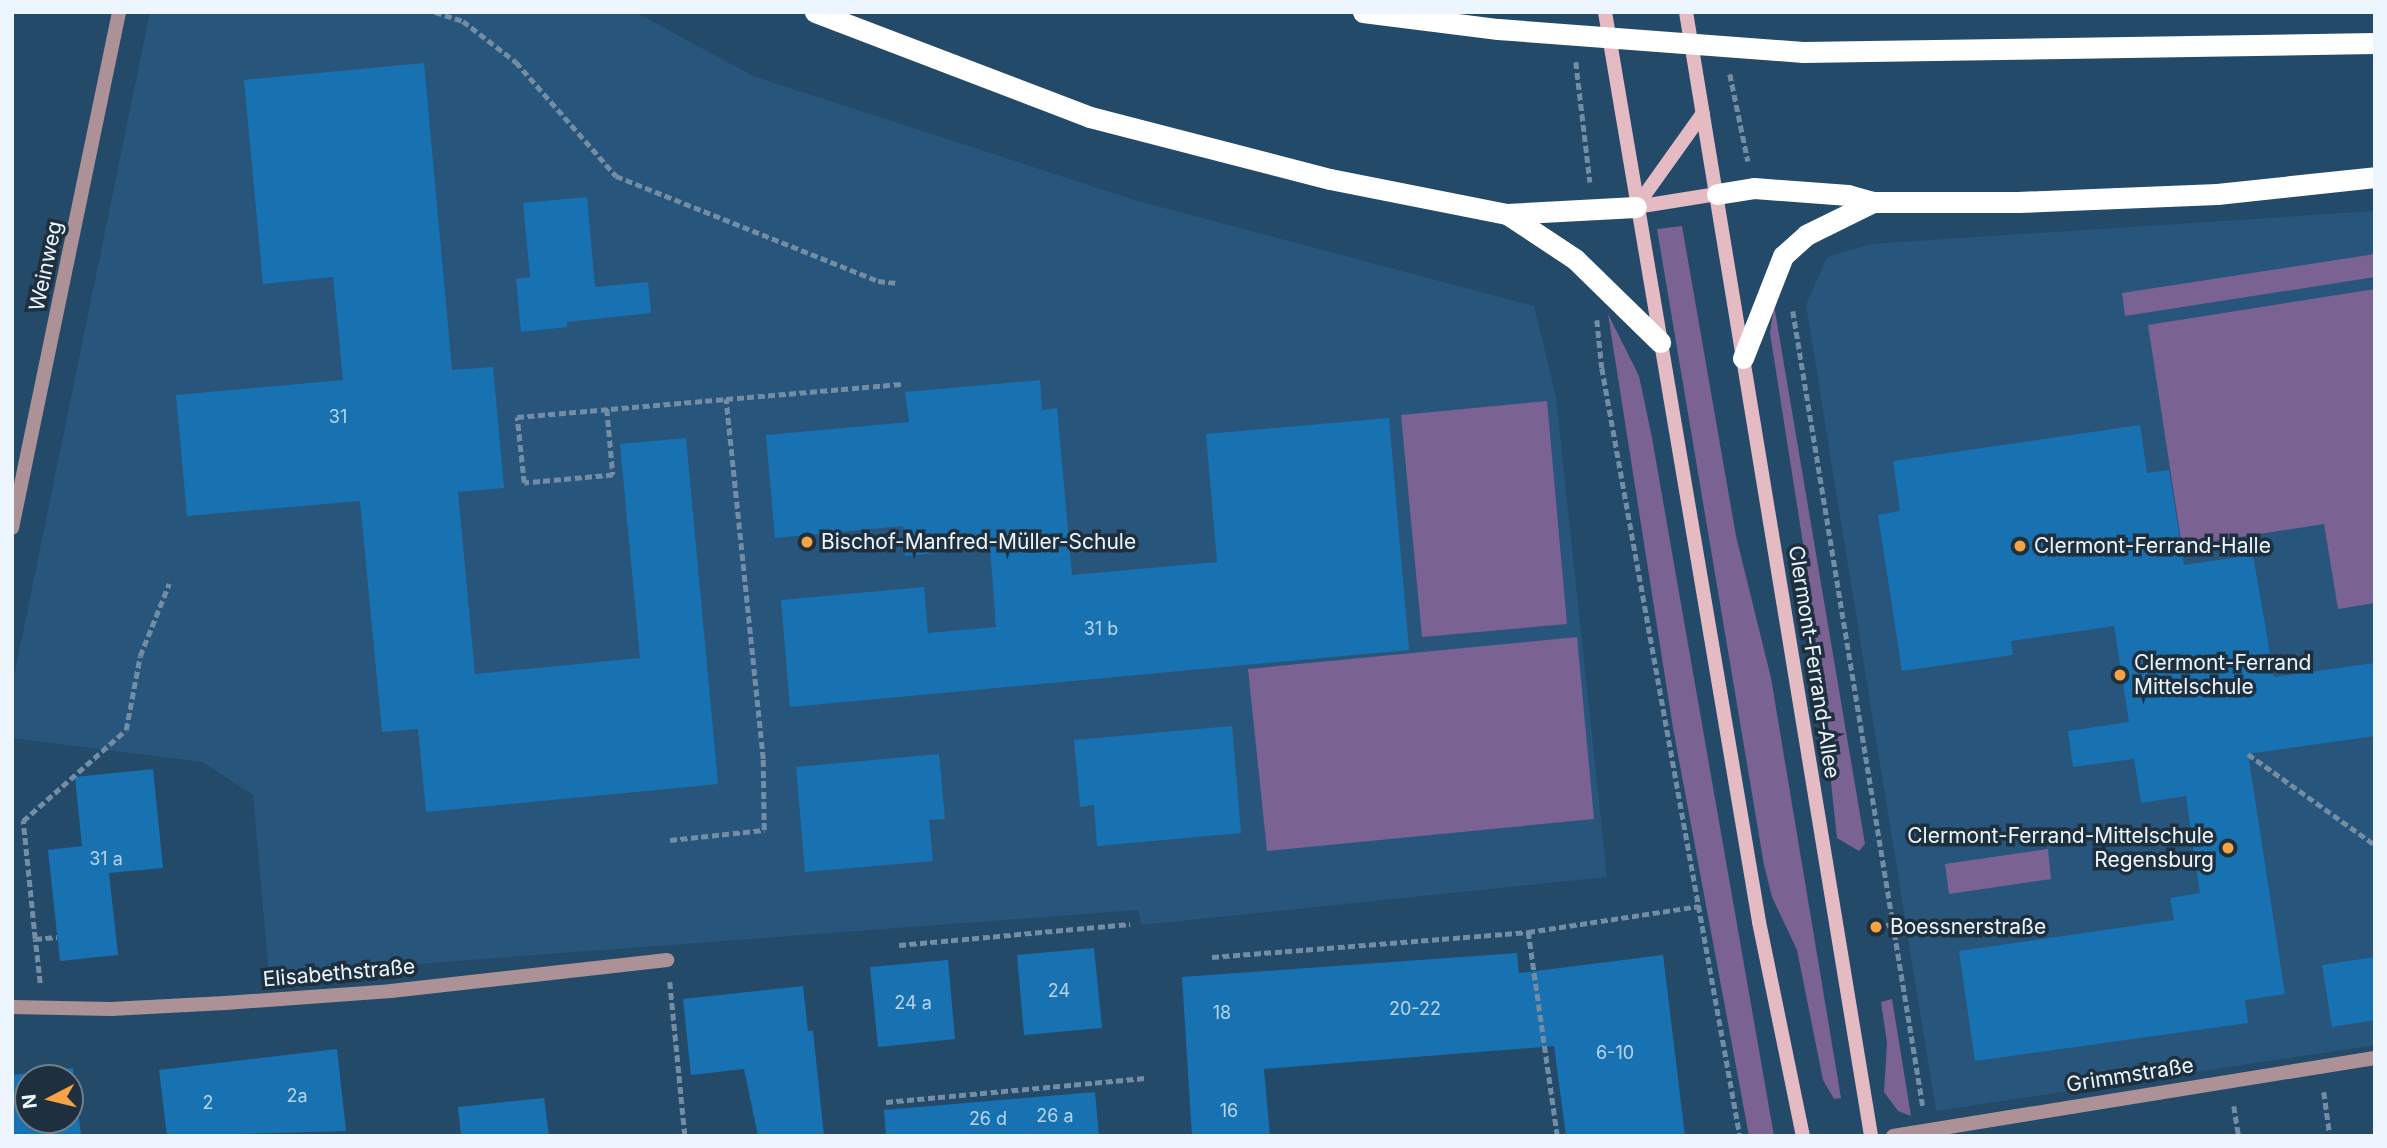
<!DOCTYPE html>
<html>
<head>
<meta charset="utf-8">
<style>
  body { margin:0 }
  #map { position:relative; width:2387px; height:1148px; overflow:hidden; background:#244a6a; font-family:Inter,sans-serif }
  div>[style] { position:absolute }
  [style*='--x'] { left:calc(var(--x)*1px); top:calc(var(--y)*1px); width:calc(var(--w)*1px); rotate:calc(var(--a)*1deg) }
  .built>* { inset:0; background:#28557b }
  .green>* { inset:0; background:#7a6293 }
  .building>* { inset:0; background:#1872b2 }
  .path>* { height:4.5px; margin-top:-2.25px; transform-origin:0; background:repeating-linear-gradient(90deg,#728da4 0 7px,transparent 0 10.5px) }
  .street>* { height:14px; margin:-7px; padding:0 7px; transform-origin:7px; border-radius:7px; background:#ac9297 }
  .secondary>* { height:14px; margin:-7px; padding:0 7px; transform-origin:7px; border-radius:7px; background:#e4bbc3 }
  .highway>* { height:21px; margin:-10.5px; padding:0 10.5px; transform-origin:10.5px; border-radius:10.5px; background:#fff }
  .highway-bridge>* { height:21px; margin:-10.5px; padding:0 10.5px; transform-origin:10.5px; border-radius:10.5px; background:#fff }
  .dots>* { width:19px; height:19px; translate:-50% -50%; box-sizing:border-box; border:4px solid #1e2f3e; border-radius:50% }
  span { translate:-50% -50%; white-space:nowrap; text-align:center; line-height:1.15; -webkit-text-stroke:7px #1e2f3e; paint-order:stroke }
  .number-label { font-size:18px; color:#b8d5eb }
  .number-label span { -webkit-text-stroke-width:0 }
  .street-label { font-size:21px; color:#edf6fe }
  .poi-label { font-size:21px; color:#edf6fe }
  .left { translate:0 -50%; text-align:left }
  .right { translate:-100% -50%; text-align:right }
  .frame { position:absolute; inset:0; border:14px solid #edf6fe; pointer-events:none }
  .north { position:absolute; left:14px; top:1064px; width:70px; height:70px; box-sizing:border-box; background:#1e2f3e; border:2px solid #717f8b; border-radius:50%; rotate:263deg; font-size:19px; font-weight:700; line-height:28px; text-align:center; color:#edf6fe }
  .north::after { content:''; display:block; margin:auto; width:24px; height:32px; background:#f5a345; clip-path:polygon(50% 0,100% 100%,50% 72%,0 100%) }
</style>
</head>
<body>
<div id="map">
  <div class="built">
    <i style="clip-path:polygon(150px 12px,635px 12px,753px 76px,1138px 201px,1534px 306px,1556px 397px,1607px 877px,1141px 925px,1138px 910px,269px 975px,253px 795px,203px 762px,12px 738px,12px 686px)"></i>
    <i style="clip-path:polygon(2375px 211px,2375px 1045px,1936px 1111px,1806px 305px,1827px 257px,1871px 244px)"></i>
  </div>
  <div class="green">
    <i style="clip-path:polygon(1682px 226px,1736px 536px,1771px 678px,1841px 1098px,1834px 1099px,1823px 1080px,1797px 950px,1772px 897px,1764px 865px,1657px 229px)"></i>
    <i style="clip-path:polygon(2375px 254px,2375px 277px,2125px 316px,2122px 293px)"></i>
    <i style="clip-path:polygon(2375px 289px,2375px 603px,2338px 609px,2324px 524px,2182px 546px,2148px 325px)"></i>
    <i style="clip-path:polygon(1774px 305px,1865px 844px,1859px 851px,1837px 838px,1810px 588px,1770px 333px)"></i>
    <i style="clip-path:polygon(1608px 314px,1639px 376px,1652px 438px,1774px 1136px,1749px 1136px,1673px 728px)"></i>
    <i style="clip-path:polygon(1547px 401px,1567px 624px,1422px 637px,1401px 415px)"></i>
    <i style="clip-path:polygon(1577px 637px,1594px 819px,1267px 851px,1248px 669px)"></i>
    <i style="clip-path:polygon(2048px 849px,2051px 879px,1949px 894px,1945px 864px)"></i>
    <i style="clip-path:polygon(1892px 999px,1911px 1116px,1898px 1111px,1884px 1092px,1887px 1043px,1881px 1002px)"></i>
  </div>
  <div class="building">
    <i style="clip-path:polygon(424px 63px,452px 370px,493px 367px,504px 488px,458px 492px,475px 674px,640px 658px,620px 444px,686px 438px,718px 784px,426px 812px,418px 729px,382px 732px,360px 501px,187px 516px,176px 395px,343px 380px,333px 277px,263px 284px,244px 80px)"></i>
    <i style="clip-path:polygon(587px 197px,595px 287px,648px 282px,651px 313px,567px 322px,567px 327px,521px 332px,516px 279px,530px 277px,523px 203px)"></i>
    <i style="clip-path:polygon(1040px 380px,1042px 410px,1057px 408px,1072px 575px,1217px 562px,1206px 434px,1389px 418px,1409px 650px,790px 707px,781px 600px,924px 587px,928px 633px,996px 627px,990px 548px,905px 556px,903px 526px,775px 538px,766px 435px,909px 422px,905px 392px)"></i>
    <i style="clip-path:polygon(2140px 425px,2147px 473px,2169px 470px,2184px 565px,2253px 555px,2274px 677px,2375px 663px,2375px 736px,2248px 754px,2285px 994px,2245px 1000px,2248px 1023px,1975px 1061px,1959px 951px,2174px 920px,2170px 898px,2200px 893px,2186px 796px,2141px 803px,2134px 759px,2073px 767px,2068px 731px,2129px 722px,2114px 626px,2011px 641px,2013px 655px,1902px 671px,1878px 515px,1900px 511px,1893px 461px)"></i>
    <i style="clip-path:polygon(1232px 726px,1241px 833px,1097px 846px,1094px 805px,1080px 807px,1074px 740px)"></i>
    <i style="clip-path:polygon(939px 754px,945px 819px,929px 820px,933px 861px,805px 872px,796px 767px)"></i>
    <i style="clip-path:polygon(153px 769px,163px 868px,109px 873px,118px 955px,60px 961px,48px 850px,82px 846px,75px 777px)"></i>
    <i style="clip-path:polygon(1094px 948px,1102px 1028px,1024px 1035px,1017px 955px)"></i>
    <i style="clip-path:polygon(1517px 953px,1519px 973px,1663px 955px,1685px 1136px,1566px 1136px,1554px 1046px,1264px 1069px,1270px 1136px,1192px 1136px,1182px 977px)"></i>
    <i style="clip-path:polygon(2375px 957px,2375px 1020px,2332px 1027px,2322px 965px)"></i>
    <i style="clip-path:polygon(948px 960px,955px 1039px,878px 1047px,870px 967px)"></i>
    <i style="clip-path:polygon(803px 986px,808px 1031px,813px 1031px,824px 1136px,758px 1136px,744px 1069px,691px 1075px,683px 999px)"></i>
    <i style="clip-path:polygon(337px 1049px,346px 1131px,167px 1136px,159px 1070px)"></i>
    <i style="clip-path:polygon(evenodd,73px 1068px,81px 1136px,12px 1136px,12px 1075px,73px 1068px,28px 1078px,70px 1078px,70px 1120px,28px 1120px,28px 1078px)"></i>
    <i style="clip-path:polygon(1095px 1092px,1099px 1136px,886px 1136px,884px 1110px)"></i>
    <i style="clip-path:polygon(544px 1098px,549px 1136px,461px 1136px,458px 1107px)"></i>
  </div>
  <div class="path">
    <i style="--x:435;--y:12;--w:29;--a:18"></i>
    <i style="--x:463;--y:21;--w:67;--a:37.7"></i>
    <i style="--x:516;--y:62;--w:152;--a:48.7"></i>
    <i style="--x:616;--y:176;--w:282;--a:21.8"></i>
    <i style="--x:878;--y:281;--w:18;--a:6"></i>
    <i style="--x:1576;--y:62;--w:121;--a:83.3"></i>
    <i style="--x:1730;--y:74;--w:89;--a:78.3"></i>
    <i style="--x:1793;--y:311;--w:807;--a:80.72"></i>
    <i style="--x:1597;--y:320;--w:48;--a:84.1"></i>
    <i style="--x:1602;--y:368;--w:780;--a:79.81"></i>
    <i style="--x:607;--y:409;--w:66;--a:84.8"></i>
    <i style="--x:613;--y:475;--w:89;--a:174.9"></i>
    <i style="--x:524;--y:483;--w:66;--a:-96.1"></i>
    <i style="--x:517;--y:417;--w:388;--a:-4.9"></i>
    <i style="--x:2248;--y:754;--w:156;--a:35.6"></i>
    <i style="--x:670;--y:840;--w:95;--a:-6.1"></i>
    <i style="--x:764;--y:830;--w:71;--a:-90.8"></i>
    <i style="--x:763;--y:759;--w:362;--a:-95.9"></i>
    <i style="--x:1876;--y:927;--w:17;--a:-10"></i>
    <i style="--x:35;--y:939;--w:119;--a:-95.8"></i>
    <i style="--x:23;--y:821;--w:137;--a:-41.5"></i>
    <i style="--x:126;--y:730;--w:75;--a:-79.3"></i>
    <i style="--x:140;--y:656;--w:78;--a:-68.1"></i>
    <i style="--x:899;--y:945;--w:232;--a:-5.2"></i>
    <i style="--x:1212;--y:957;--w:317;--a:-4.5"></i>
    <i style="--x:670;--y:982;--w:155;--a:84.4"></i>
    <i style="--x:40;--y:983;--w:44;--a:-96.5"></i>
    <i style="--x:35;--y:939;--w:22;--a:-5"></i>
    <i style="--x:2324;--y:1092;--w:44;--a:82.2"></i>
    <i style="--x:886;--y:1102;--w:260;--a:-5.3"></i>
    <i style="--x:2234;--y:1106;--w:30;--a:81"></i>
    <i style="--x:1557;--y:1136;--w:206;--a:-98.1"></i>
    <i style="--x:1528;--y:932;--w:173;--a:-8.6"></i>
  </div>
  <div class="street">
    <i style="--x:12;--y:528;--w:527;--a:-78.28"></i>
    <i style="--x:12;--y:1007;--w:99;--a:1.2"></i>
    <i style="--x:111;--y:1009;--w:114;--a:-3"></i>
    <i style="--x:225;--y:1003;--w:166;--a:-4.1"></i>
    <i style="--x:391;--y:991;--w:278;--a:-6.4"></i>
    <i style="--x:1893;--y:1136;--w:488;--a:-9.2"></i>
  </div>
  <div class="secondary">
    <i style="--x:1605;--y:12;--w:923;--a:80.39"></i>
    <i style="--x:1759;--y:922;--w:218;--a:78.4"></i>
    <i style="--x:1686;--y:12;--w:1139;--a:80.65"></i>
    <i style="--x:1636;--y:207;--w:115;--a:-54.5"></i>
    <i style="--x:1636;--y:207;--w:82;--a:-9.1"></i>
  </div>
  <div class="highway">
    <i style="--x:815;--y:12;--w:294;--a:20.9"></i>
    <i style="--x:1090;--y:117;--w:248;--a:14.5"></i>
    <i style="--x:1330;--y:179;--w:180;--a:11.2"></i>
    <i style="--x:1507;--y:214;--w:129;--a:-3.1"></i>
    <i style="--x:1363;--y:12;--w:136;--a:7.2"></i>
    <i style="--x:1803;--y:52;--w:572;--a:-0.9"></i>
    <i style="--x:1717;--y:194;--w:37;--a:-9"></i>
    <i style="--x:1754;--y:188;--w:94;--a:4.3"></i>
    <i style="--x:1848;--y:195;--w:26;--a:16"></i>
    <i style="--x:1873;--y:202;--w:145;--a:0"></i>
    <i style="--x:2018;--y:202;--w:199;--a:-2.3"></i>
    <i style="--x:2217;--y:194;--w:159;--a:-6.1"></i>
    <i style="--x:1507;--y:214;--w:82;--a:33.5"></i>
    <i style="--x:1575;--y:259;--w:119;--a:44.3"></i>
    <i style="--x:1743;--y:358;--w:110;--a:-68.6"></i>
    <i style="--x:1783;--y:256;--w:31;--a:-42"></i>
    <i style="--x:1806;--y:235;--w:75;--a:-26.2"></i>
  </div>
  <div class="highway-bridge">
    <i style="--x:1498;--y:29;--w:306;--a:4.3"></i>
  </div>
  <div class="dots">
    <i style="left:807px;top:542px;background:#f5a345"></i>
    <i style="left:2020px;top:546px;background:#f5a345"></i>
    <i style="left:2120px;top:675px;background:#f5a345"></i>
    <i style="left:2228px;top:848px;background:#f5a345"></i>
    <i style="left:1876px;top:927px;background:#f5a345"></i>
  </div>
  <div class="number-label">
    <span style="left:338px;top:417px">31</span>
    <span style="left:1101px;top:629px">31 b</span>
    <span style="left:106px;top:859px">31 a</span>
    <span style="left:1059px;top:991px">24</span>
    <span style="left:913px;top:1003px">24 a</span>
    <span style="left:1415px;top:1009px">20-22</span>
    <span style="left:1222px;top:1013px">18</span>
    <span style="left:1615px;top:1053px">6-10</span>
    <span style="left:297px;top:1096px">2a</span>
    <span style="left:208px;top:1103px">2</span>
    <span style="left:1229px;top:1111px">16</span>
    <span style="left:1055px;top:1116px">26 a</span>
    <span style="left:988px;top:1119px">26 d</span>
  </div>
  <div class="street-label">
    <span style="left:46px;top:266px;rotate:-78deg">Weinweg</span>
    <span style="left:1814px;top:662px;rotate:81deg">Clermont-Ferrand-Allee</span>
    <span style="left:339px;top:973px;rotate:-5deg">Elisabethstraße</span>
    <span style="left:2130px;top:1075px;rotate:-9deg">Grimmstraße</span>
  </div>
  <div class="poi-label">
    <span class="left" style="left:821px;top:542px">Bischof-Manfred-Müller-Schule</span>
    <span class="left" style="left:2034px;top:546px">Clermont-Ferrand-Halle</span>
    <span class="left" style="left:2134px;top:675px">Clermont-Ferrand<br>Mittelschule</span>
    <span class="right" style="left:2214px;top:848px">Clermont-Ferrand-Mittelschule<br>Regensburg</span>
    <span class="left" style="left:1890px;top:927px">Boessnerstraße</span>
  </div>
  <div class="frame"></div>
  <div class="north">N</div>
</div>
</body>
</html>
